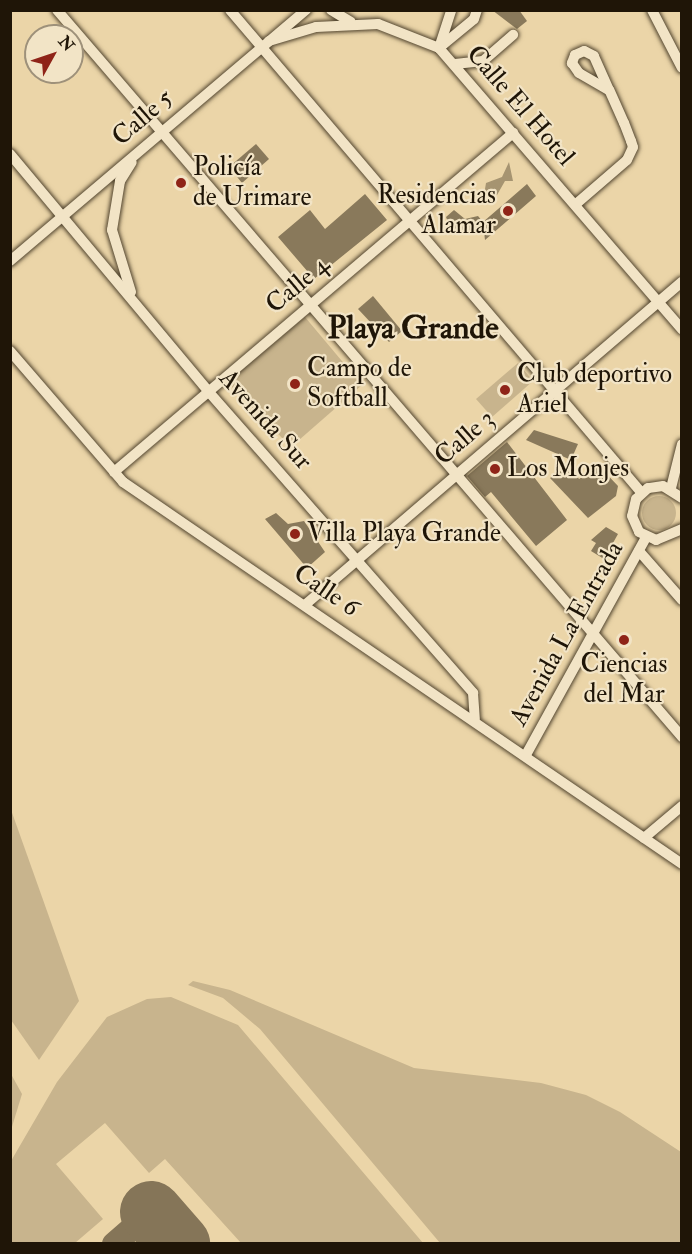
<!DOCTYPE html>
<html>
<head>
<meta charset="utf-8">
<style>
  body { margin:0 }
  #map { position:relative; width:692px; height:1254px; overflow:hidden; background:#ebd5a8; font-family:"IM FELL Double Pica",serif }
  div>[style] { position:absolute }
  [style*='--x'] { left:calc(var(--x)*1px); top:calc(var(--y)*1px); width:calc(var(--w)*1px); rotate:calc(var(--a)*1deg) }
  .green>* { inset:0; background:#c8b48d }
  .round { border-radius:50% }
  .water>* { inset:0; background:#a69471 }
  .taxiway>* { height:24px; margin:-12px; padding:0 12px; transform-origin:12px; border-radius:12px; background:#857558 }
  .runway>* { height:62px; margin:-31px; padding:0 31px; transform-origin:31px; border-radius:31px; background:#857558 }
  .building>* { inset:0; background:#89795b }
  .roads { filter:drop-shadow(0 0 2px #52452f) drop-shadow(0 0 2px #52452f) }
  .minor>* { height:10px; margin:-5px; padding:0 5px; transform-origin:5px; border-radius:5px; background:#f2e4c6 }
  .dots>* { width:16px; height:16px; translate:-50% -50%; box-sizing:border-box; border:3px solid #f2e4c6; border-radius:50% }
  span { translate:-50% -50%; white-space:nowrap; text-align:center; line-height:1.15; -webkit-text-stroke:4.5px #f2e4c6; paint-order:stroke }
  .street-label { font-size:26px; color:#1f1507 }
  .poi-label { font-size:26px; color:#1f1507 }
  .left { translate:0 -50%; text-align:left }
  .right { translate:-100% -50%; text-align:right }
  .district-label { font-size:32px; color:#1f1507; font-weight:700 }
  .frame { position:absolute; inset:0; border:12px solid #1f1507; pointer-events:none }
  .north { position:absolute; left:24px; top:24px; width:60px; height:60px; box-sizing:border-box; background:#f2e4c6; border:2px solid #9e917a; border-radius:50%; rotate:50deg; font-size:16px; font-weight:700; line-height:24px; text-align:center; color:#1f1507 }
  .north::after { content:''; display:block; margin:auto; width:21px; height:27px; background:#8f2418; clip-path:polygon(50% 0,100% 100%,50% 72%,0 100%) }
</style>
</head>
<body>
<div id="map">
  <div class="green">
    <i style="clip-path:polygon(305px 317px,362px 385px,291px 447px,227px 382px)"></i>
    <i style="clip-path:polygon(518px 363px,533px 381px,492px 417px,476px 399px)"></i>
    <i class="round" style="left:642px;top:496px;width:34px;height:34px"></i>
    <i style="clip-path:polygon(10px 807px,79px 1001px,39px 1060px,11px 1020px)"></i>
    <i style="clip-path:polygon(193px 981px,230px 990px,414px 1068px,541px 1083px,586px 1095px,620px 1112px,681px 1152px,681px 1243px,440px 1243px,260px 1029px,223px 998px,188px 985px)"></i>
    <i style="clip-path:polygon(171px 997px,238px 1025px,423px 1243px,241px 1243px,165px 1159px,149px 1173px,105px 1123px,56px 1164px,103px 1219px,75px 1243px,11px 1243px,11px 1161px,57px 1082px,107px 1017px,147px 999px)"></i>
    <i style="clip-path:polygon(11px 1074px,22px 1094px,11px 1130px)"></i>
  </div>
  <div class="water">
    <i style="clip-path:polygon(509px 162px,513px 181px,505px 181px,497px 195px,484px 195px,486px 183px,502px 177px)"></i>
  </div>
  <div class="taxiway">
    <i style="--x:114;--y:1244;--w:49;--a:-40.9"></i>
  </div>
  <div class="runway">
    <i style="--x:151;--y:1212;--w:43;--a:48.8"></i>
  </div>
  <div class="building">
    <i style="clip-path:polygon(492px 10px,519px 10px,527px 21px,517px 29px)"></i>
    <i style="clip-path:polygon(256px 144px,269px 159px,242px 183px,229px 167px)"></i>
    <i style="clip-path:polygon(527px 184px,536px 196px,485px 240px,484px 232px,451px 230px,446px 217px,454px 210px,465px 219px,478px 216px,483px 222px)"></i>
    <i style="clip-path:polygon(365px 194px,387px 220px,314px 279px,278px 237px,310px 210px,325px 229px)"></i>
    <i style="clip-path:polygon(373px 296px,402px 331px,389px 342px,358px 309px)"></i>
    <i style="clip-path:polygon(534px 430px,578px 444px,571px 460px,526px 440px)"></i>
    <i style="clip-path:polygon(507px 442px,567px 520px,536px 546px,491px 492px,485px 497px,467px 476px)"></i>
    <i style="clip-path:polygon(569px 465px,579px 479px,599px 466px,618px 486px,616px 496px,588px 518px,550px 478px)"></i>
    <i style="clip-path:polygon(276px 513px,288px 524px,304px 521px,325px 552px,307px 568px,265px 519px)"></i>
    <i style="clip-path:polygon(606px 527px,618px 534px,604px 559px,591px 551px,596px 543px,591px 540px)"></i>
  </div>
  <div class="roads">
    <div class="minor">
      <i style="--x:57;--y:10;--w:959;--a:49.31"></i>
      <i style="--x:230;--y:10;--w:633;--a:49.55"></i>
      <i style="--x:331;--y:10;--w:23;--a:31"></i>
      <i style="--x:652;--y:10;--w:65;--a:62.7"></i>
      <i style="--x:269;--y:41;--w:49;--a:-16.6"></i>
      <i style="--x:316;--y:27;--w:62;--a:-2.8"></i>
      <i style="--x:378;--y:24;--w:66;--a:21.5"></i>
      <i style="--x:439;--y:48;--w:372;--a:49.2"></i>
      <i style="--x:439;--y:48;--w:45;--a:-39.6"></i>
      <i style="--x:474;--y:19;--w:9;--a:-72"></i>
      <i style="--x:439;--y:48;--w:40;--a:-72"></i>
      <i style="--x:455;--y:64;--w:28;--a:-6"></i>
      <i style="--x:483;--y:61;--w:40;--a:-41"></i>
      <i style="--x:10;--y:154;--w:309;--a:50.1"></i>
      <i style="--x:208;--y:391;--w:402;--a:48.7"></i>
      <i style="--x:473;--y:693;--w:26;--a:86"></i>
      <i style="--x:576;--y:204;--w:67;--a:-40.8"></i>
      <i style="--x:627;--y:160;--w:14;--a:-65"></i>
      <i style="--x:633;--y:147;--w:6;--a:-108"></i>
      <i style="--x:631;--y:141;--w:19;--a:-111"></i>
      <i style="--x:624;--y:123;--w:36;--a:-114"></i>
      <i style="--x:609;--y:90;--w:37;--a:-114"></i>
      <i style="--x:594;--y:56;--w:11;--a:-153"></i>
      <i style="--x:584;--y:51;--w:10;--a:156"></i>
      <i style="--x:575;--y:55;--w:9;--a:111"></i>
      <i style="--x:572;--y:63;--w:12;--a:55"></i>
      <i style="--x:579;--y:73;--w:34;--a:30"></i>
      <i style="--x:10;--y:261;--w:388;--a:-40.3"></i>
      <i style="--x:131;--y:292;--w:65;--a:-107"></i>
      <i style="--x:112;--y:230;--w:50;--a:-80.7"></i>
      <i style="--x:120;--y:181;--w:22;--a:-58"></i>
      <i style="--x:10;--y:351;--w:173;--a:49.2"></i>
      <i style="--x:123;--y:482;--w:677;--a:34.35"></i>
      <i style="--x:114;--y:472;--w:524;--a:-40.35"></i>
      <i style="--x:671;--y:488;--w:45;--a:-76"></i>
      <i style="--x:682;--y:498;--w:22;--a:-148"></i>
      <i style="--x:663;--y:486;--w:15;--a:172"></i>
      <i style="--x:648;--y:488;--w:16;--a:137"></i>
      <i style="--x:636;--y:499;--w:17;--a:103"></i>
      <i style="--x:632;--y:516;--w:17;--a:66"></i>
      <i style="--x:639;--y:532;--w:19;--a:25"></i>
      <i style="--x:656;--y:540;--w:28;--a:-23"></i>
      <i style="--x:639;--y:551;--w:65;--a:48.7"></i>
      <i style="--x:306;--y:604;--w:495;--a:-40.6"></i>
      <i style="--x:527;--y:753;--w:247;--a:-61.1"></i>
      <i style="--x:644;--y:838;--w:50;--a:-40.1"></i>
    </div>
  </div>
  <div class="dots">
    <i style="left:181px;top:183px;background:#8f2418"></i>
    <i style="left:508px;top:211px;background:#8f2418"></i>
    <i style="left:295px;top:384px;background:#8f2418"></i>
    <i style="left:505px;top:390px;background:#8f2418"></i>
    <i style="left:495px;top:469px;background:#8f2418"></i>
    <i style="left:295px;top:534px;background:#8f2418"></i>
    <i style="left:624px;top:640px;background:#8f2418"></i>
  </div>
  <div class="street-label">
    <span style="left:520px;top:106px;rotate:49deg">Calle El Hotel</span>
    <span style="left:143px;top:118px;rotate:-41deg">Calle 5</span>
    <span style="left:298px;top:285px;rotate:-40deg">Calle 4</span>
    <span style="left:265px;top:420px;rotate:48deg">Avenida Sur</span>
    <span style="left:465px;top:438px;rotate:-41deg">Calle 3</span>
    <span style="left:326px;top:591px;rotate:34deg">Calle 6</span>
    <span style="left:567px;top:634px;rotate:-61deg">Avenida La Entrada</span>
  </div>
  <div class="poi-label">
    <span class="left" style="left:193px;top:183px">Policía<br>de Urimare</span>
    <span class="right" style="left:496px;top:211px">Residencias<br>Alamar</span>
    <span class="left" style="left:307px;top:384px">Campo de<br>Softball</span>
    <span class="left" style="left:517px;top:390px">Club deportivo<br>Ariel</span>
    <span class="left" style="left:507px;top:469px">Los Monjes</span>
    <span class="left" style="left:307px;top:534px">Villa Playa Grande</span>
    <span style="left:624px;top:680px">Ciencias<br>del Mar</span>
  </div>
  <div class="district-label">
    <span style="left:413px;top:328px">Playa Grande</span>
  </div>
  <div class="frame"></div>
  <div class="north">N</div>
</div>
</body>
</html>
